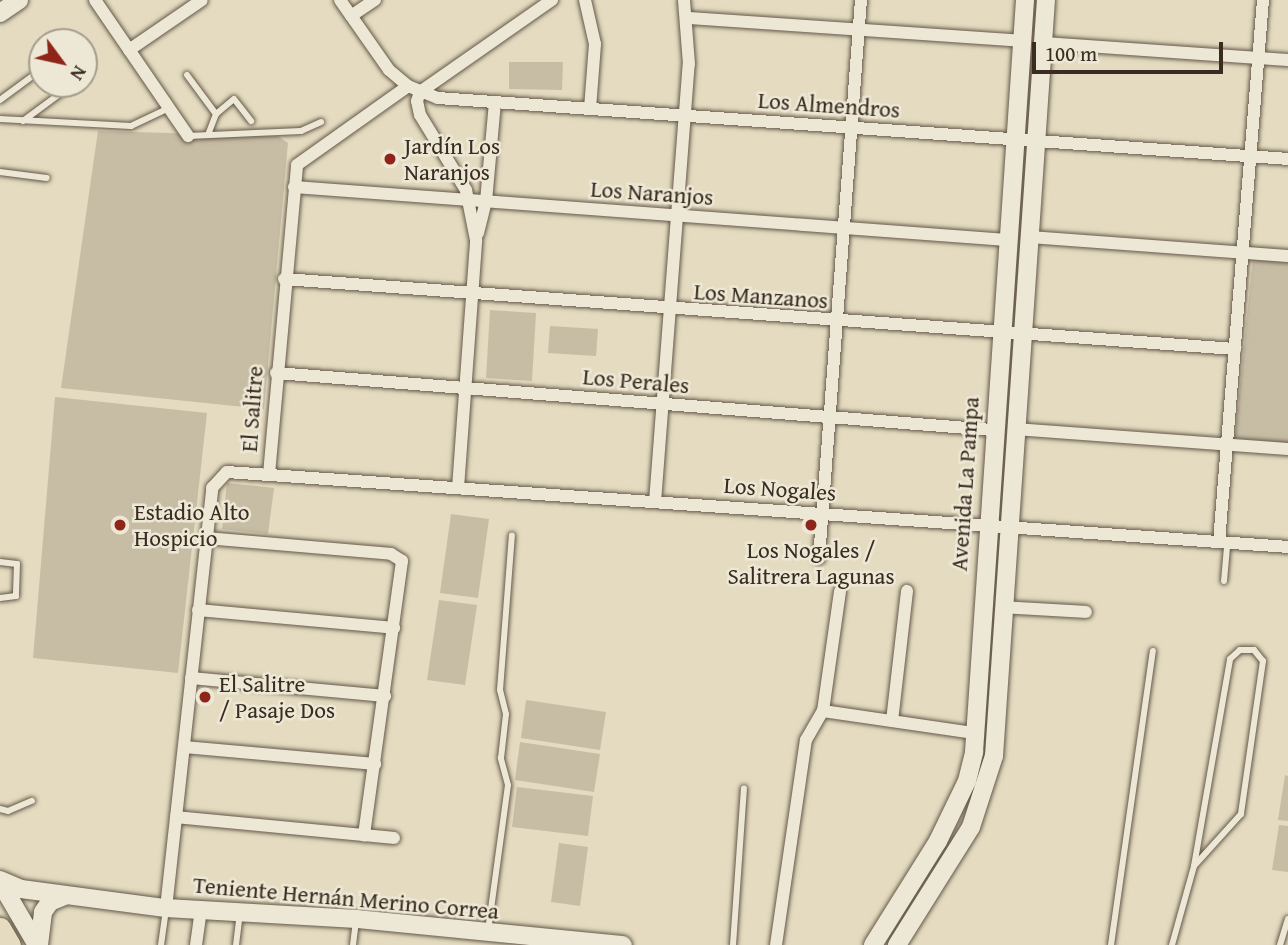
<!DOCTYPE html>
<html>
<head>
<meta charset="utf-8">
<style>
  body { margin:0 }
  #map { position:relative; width:1288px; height:945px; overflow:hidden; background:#e4dbc0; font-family:"Gentium Book Plus",serif }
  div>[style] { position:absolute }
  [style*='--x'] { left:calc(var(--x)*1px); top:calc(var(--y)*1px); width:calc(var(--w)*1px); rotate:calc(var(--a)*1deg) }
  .green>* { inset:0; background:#c7bda5 }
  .roads { filter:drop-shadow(0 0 2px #645848) drop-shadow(0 0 2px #645848) }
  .lane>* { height:6px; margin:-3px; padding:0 3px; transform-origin:3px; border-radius:3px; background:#ede8d6 }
  .street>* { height:12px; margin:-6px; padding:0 6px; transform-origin:6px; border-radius:6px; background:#ede8d6 }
  .secondary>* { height:18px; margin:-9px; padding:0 9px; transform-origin:9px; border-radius:9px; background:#ede8d6 }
  .highway>* { height:21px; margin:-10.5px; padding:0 10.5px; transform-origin:10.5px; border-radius:10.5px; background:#e4dbc0 }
  .dots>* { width:19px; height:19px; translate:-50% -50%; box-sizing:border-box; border:4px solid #ede8d6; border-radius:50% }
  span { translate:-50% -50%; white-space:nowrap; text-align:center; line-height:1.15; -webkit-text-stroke:5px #ede8d6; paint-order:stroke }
  .street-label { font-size:23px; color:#3a2c20 }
  .poi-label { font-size:23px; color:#3a2c20 }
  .left { translate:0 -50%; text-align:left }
  .north { position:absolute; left:28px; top:28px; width:70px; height:70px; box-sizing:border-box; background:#ede8d6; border:2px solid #a59d8d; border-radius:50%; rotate:123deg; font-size:19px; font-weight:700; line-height:28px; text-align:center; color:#3a2c20 }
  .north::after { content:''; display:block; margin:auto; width:24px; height:32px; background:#8f2418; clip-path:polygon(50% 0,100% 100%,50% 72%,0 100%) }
  .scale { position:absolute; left:1032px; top:42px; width:191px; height:32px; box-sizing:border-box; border:4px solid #3a2c20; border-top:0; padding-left:9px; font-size:21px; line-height:24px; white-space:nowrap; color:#3a2c20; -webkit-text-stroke:5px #ede8d6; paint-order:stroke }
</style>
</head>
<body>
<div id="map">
  <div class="green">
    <i style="clip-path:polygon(509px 62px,563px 62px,562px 90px,509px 89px)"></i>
    <i style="clip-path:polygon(98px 131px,278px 136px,288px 143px,264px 409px,61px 388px)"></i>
    <i style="clip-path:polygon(1253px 257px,1288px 260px,1288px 443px,1235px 438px)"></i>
    <i style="clip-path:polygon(490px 310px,536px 313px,532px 381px,486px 378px)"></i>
    <i style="clip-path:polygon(550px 326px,598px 329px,596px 356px,548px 353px)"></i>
    <i style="clip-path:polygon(55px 397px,207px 413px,178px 673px,33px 658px)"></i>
    <i style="clip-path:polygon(227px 483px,274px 488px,268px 534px,222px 529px)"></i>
    <i style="clip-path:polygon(451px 514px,489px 519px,478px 598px,440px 593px)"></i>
    <i style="clip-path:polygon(439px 600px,477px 605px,465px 685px,427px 680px)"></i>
    <i style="clip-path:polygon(526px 700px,606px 712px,600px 750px,521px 738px)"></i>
    <i style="clip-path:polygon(520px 742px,600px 754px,594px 792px,515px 780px)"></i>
    <i style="clip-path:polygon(1285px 775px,1288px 776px,1288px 821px,1278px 820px)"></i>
    <i style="clip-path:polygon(517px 787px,593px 796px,588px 836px,512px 827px)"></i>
    <i style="clip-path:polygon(1279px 825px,1288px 826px,1288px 872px,1272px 870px)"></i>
    <i style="clip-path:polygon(559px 843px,588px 847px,580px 906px,551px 902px)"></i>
  </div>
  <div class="roads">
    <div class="lane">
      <i style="--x:187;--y:75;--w:49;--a:53.4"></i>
      <i style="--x:216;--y:114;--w:22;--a:111"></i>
      <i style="--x:0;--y:100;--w:52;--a:-36.4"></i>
      <i style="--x:216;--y:114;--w:23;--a:-40"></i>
      <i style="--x:234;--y:99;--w:28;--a:52"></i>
      <i style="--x:0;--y:119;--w:131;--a:3.1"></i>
      <i style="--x:131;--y:126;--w:42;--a:-25.3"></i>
      <i style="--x:23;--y:121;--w:62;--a:-36.5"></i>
      <i style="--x:188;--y:136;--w:113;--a:-2.5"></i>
      <i style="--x:301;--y:131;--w:22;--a:-24"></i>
      <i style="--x:0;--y:172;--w:47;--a:7.3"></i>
      <i style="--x:0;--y:562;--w:17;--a:7"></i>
      <i style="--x:17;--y:564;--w:32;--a:92"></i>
      <i style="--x:16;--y:596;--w:16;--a:173"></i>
      <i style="--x:1224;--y:581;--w:38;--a:-85"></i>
      <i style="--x:0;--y:809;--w:8;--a:14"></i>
      <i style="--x:8;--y:811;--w:26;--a:-23"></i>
      <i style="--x:488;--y:931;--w:147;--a:-82.2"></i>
      <i style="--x:508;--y:785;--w:28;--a:-105"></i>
      <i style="--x:501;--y:758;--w:44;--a:-83.5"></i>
      <i style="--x:506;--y:714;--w:25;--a:-104"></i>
      <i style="--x:500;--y:690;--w:155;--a:-85.6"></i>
      <i style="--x:161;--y:945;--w:36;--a:-82"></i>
      <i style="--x:236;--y:945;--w:31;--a:-83"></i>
      <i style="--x:353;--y:945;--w:24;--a:-83"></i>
      <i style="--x:733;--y:945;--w:157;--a:-86"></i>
      <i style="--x:1111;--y:945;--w:297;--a:-81.9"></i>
      <i style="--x:1172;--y:945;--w:82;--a:-74.4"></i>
      <i style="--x:1194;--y:866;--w:210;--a:-80.1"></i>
      <i style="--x:1230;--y:659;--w:13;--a:-42"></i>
      <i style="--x:1240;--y:650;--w:14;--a:0"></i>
      <i style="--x:1254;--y:650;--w:14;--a:51"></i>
      <i style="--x:1263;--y:661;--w:155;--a:98.2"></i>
      <i style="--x:1241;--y:814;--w:70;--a:132.1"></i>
      <i style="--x:1280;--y:945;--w:27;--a:-73"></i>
    </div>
    <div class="street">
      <i style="--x:95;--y:0;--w:165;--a:55.6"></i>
      <i style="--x:340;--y:0;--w:85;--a:55"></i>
      <i style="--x:389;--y:70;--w:25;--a:40"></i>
      <i style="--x:408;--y:86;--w:32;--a:22"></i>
      <i style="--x:438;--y:98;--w:852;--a:4.1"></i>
      <i style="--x:585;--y:0;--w:45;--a:77.2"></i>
      <i style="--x:595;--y:44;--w:65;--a:94.4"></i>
      <i style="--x:351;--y:16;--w:29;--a:-34"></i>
      <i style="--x:688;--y:18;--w:335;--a:3.9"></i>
      <i style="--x:1043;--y:43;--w:246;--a:4"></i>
      <i style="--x:129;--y:50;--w:88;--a:-34.4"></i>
      <i style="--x:294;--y:187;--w:715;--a:4.25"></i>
      <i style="--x:478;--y:233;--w:33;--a:-76"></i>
      <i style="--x:486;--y:201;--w:99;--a:-84.8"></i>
      <i style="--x:1029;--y:237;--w:260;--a:4.2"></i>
      <i style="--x:284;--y:279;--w:954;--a:4.21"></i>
      <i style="--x:276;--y:373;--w:719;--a:4.55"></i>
      <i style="--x:1014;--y:429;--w:275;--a:4.2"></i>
      <i style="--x:269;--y:474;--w:310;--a:-84.8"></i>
      <i style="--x:297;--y:165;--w:136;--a:-35.4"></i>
      <i style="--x:458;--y:488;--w:249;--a:-85.8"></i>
      <i style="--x:476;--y:240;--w:51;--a:-101.3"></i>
      <i style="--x:466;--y:190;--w:88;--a:-121.5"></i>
      <i style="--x:420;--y:115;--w:14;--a:-102"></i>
      <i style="--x:417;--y:101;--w:9;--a:-72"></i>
      <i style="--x:420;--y:92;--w:161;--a:-34.9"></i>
      <i style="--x:655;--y:502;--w:439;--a:-85.6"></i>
      <i style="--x:689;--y:64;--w:64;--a:-94.5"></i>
      <i style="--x:206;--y:538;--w:186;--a:4.9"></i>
      <i style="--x:391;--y:554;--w:13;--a:32"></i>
      <i style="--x:402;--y:561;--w:277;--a:97.9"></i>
      <i style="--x:1219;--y:542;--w:544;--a:-85.36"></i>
      <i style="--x:819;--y:558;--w:560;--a:-85.7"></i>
      <i style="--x:1002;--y:607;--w:84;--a:3.4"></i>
      <i style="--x:198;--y:610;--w:197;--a:5.2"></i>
      <i style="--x:191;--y:678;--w:195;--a:5.3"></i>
      <i style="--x:823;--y:711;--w:153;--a:8.3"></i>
      <i style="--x:892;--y:721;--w:131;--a:-83.4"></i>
      <i style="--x:184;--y:747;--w:192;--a:5.1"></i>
      <i style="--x:176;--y:817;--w:219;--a:5.5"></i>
      <i style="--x:166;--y:908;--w:423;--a:-83.7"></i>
      <i style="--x:212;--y:488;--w:22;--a:-47"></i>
      <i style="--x:227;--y:472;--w:1064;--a:4.04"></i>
      <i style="--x:196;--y:945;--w:35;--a:-82"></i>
      <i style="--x:776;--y:945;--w:207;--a:-81.7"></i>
      <i style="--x:806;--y:740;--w:34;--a:-60"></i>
      <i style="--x:823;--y:711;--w:121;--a:-81.9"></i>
    </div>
    <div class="secondary">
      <i style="--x:0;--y:13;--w:23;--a:-34"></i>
      <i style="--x:0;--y:880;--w:23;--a:23"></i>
      <i style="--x:21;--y:889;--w:146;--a:7.5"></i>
      <i style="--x:166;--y:908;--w:191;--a:3.3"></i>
      <i style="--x:357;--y:919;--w:267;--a:5.6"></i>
      <i style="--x:0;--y:882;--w:73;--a:59.6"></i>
      <i style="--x:39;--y:945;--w:33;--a:-83"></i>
      <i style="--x:43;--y:912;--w:12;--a:-55"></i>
      <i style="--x:50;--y:902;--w:15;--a:-23"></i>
      <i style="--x:873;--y:945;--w:123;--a:-58"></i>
      <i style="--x:938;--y:841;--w:67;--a:-64.2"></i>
      <i style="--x:967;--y:781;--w:30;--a:-76"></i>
      <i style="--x:974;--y:752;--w:754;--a:-86.12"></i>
      <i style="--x:897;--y:945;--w:139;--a:-57.9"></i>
      <i style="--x:971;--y:827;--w:75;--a:-72.1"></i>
      <i style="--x:994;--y:756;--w:758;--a:-86.07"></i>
    </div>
    <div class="highway">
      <i style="--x:0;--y:928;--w:20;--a:60"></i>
    </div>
  </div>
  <div class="dots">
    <i style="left:390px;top:159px;background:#8f2418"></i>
    <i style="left:120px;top:525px;background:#8f2418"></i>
    <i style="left:811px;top:525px;background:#8f2418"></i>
    <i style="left:205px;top:697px;background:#8f2418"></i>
  </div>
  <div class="street-label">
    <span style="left:829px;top:105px;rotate:4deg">Los Almendros</span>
    <span style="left:652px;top:193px;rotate:4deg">Los Naranjos</span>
    <span style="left:761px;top:296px;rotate:4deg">Los Manzanos</span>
    <span style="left:636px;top:381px;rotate:5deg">Los Perales</span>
    <span style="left:252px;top:409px;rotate:-86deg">El Salitre</span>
    <span style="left:965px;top:484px;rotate:-86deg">Avenida La Pampa</span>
    <span style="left:780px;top:489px;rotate:4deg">Los Nogales</span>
    <span style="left:346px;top:898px;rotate:5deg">Teniente Hernán Merino Correa</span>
  </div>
  <div class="poi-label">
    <span class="left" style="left:404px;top:159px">Jardín Los<br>Naranjos</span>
    <span class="left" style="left:134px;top:525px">Estadio Alto<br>Hospicio</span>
    <span style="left:811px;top:563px">Los Nogales /<br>Salitrera Lagunas</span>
    <span class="left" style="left:219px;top:697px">El Salitre<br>/ Pasaje Dos</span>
  </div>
  <div class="north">N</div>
  <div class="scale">100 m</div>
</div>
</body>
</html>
